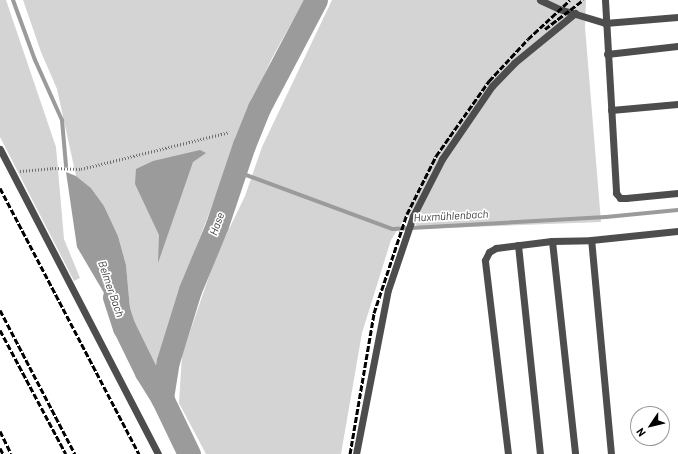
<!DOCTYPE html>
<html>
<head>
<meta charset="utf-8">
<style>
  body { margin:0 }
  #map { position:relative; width:678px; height:454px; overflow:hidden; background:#fff; font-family:Barlow,sans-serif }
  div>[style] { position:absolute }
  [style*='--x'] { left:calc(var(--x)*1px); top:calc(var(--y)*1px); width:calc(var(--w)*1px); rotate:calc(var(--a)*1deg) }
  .green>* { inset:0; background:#d4d4d4 }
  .water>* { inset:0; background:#9b9b9b }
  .stream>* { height:4px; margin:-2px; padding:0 2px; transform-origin:2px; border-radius:2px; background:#9b9b9b }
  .river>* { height:23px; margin:-11.5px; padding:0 11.5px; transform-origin:11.5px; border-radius:11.5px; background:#9b9b9b }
  .path>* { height:2.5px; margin-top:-1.25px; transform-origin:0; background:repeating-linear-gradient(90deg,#6f6f6f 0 1px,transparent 0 3px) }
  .minor>* { height:7px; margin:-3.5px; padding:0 3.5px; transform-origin:3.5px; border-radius:3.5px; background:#4d4d4d }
  .rail>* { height:3px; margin-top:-1.5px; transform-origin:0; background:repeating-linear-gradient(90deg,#000 0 6px,transparent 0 8px) }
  span { translate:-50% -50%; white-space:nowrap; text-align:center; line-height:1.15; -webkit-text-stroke:3.5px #fff; paint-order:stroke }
  .water-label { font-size:11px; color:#3c3c3c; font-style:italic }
  .north { position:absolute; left:630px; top:406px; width:40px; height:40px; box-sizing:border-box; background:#fff; border:1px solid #999; border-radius:50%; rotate:235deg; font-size:11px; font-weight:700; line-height:16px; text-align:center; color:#000 }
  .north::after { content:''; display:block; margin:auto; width:14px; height:18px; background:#000; clip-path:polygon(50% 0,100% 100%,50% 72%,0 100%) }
</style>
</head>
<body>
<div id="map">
  <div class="green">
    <i style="clip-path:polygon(0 0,6px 0,56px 147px,64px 239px,80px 278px,74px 281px,0 137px)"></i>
    <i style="clip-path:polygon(23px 0,304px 0,271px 60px,249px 109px,197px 245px,154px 373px,126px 319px,130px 309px,126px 265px,118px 236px,104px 206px,91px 188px,76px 176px,57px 89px,41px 52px)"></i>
    <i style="clip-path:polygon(332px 0,586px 0,585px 27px,601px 222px,420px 229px,407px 215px,391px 240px,362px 333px,341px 454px,206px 454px,179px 403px,182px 355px,216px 256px,245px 196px,262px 147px)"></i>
  </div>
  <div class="water">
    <i style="clip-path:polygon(200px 150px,206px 153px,193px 162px,158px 263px,159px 235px,135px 184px,136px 169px,153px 161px)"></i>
    <i style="clip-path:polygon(66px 172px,76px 176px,91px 188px,104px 206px,118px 236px,126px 265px,130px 309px,124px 327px,77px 247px)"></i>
  </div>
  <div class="stream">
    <i style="--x:13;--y:0;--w:64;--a:69.9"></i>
    <i style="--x:35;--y:60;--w:66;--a:65.8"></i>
    <i style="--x:62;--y:120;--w:46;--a:85"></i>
    <i style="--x:235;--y:171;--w:168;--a:20.2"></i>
    <i style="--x:393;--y:229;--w:213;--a:-3.2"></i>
    <i style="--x:606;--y:217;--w:72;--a:-5.6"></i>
  </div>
  <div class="river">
    <i style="--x:114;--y:297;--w:32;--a:72"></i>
    <i style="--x:124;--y:327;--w:50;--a:63.9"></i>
    <i style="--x:146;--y:372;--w:31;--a:58"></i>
    <i style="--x:189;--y:454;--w:62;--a:-115.7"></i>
    <i style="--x:162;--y:398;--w:37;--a:-81"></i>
    <i style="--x:168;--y:361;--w:74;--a:-72.8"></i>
    <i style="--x:190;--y:290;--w:70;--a:-67.4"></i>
    <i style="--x:217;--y:225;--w:84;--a:-71.4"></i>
    <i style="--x:244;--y:145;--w:40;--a:-68"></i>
    <i style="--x:259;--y:108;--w:122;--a:-62.2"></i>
  </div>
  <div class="path">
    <i style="--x:20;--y:171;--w:32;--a:-5"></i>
    <i style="--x:52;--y:168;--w:29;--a:2"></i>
    <i style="--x:81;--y:169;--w:153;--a:-14"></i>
  </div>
  <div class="minor">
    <i style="--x:540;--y:0;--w:21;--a:25"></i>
    <i style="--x:559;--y:9;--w:48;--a:16.9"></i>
    <i style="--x:605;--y:23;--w:73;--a:-4.7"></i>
    <i style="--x:605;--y:0;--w:193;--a:86.7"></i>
    <i style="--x:616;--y:193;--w:6;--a:51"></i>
    <i style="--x:620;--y:198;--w:6;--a:0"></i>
    <i style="--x:626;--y:198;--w:52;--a:-5.5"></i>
    <i style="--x:607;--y:54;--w:71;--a:-6.4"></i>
    <i style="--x:611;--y:110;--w:67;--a:-5.1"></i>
    <i style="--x:0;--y:149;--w:343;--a:62.6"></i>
    <i style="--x:552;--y:241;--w:39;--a:-1"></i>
    <i style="--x:518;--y:245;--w:210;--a:84"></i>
    <i style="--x:356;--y:454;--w:167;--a:-79"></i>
    <i style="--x:388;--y:290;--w:78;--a:-71.3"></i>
    <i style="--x:413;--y:216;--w:64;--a:-63"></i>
    <i style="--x:442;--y:159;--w:88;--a:-55.6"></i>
    <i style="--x:492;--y:86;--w:32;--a:-46"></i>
    <i style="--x:514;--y:63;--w:79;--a:-39.3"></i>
    <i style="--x:508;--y:454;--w:195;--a:-96.8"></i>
    <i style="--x:485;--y:260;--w:9;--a:-63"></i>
    <i style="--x:489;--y:252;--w:8;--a:-30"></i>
    <i style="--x:496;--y:248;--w:56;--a:-7.1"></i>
    <i style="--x:552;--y:241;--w:214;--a:83.8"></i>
    <i style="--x:611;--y:454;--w:215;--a:-95.3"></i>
    <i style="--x:591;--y:240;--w:87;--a:-5.9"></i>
  </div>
  <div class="rail">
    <i style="--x:545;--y:29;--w:48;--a:-37.3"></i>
    <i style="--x:0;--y:188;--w:300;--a:62.4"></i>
    <i style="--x:0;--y:310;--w:162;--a:62.5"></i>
    <i style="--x:0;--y:330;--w:140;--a:62"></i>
    <i style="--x:0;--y:431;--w:25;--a:64"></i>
    <i style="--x:0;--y:448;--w:7;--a:63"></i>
    <i style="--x:350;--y:454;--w:143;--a:-80.3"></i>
    <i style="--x:374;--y:313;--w:104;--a:-71.6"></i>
    <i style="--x:407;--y:214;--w:65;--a:-63.4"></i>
    <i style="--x:436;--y:156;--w:92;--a:-54.8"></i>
    <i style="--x:489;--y:81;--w:57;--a:-47.1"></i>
    <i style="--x:528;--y:39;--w:57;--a:-42.9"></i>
  </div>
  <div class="water-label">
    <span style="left:451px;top:216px;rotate:-3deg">Huxmühlenbach</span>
    <span style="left:217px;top:224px;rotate:-70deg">Hase</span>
    <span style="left:111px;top:289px;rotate:71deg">Belmer Bach</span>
  </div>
  <div class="north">N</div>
</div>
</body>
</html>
